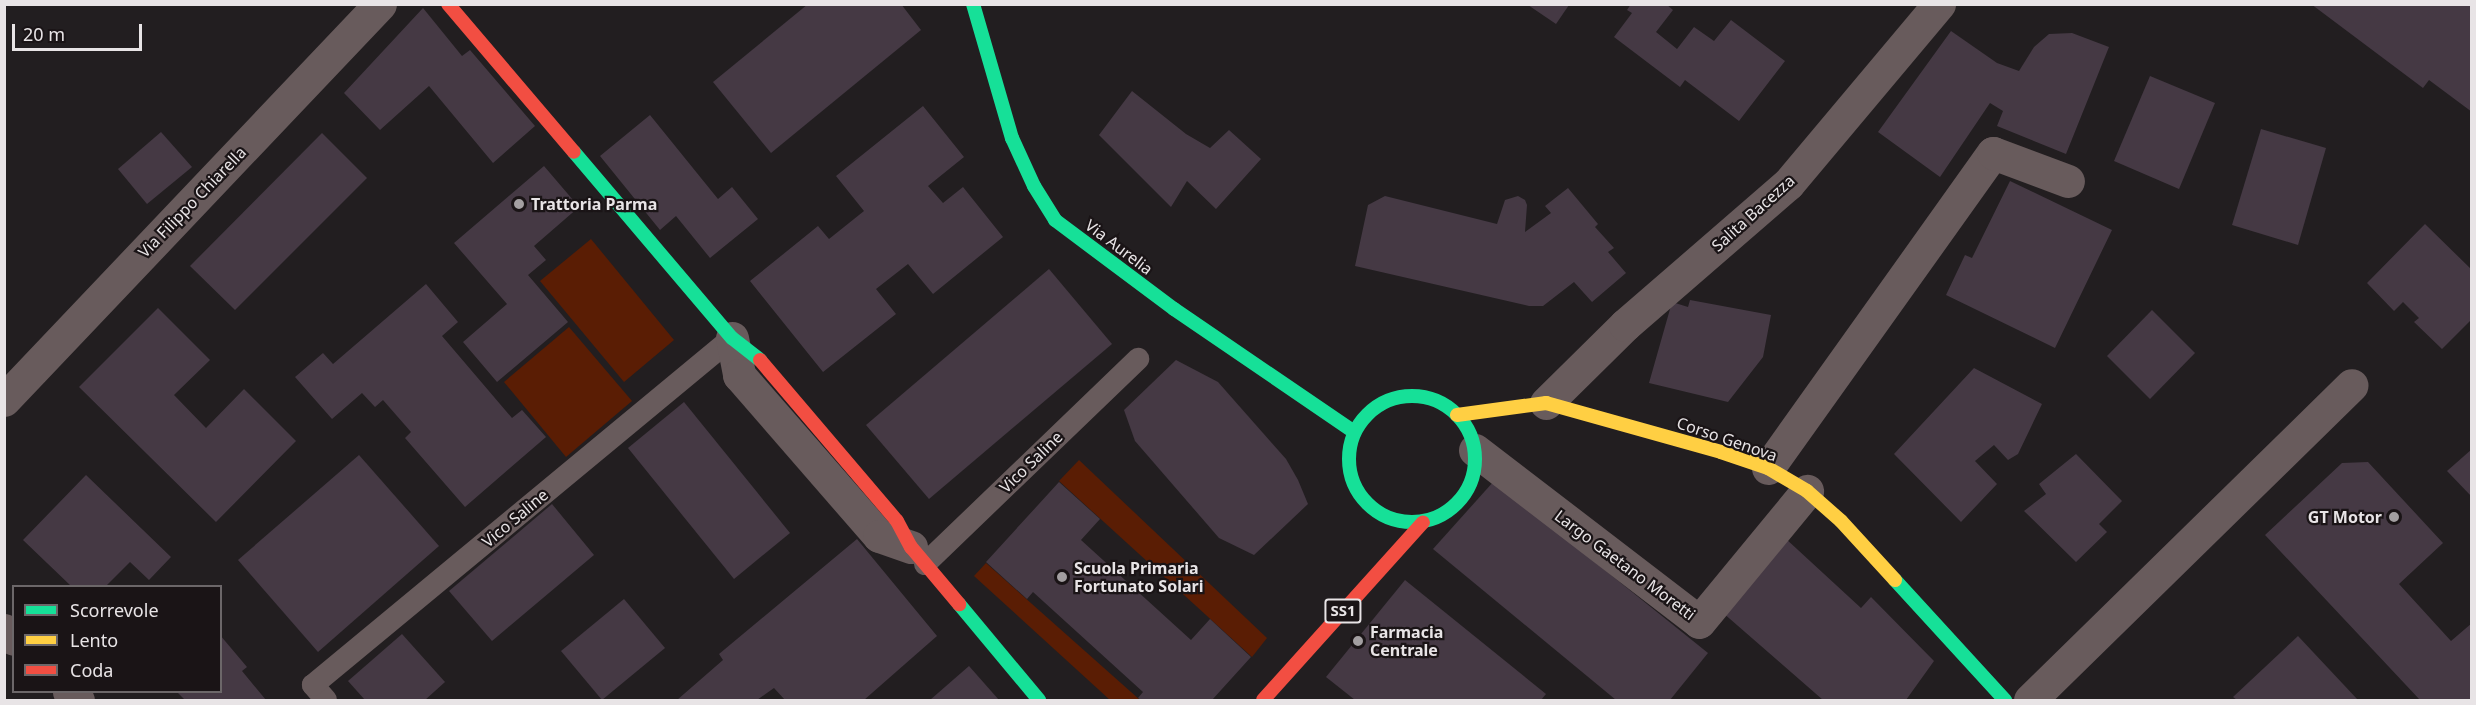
<!DOCTYPE html>
<html>
<head>
<meta charset="utf-8">
<style>
  body { margin:0 }
  #map { position:relative; width:2476px; height:705px; overflow:hidden; background:#221e20; font-family:"Noto Sans",sans-serif }
  div>[style] { position:absolute }
  [style*='--x'] { left:calc(var(--x)*1px); top:calc(var(--y)*1px); width:calc(var(--w)*1px); rotate:calc(var(--a)*1deg) }
  .green>* { inset:0; background:#5a1d04 }
  .building>* { inset:0; background:#453944 }
  .lane>* { height:22px; margin:-11px; padding:0 11px; transform-origin:11px; border-radius:11px; background:#685b5c }
  .street>* { height:33px; margin:-16.5px; padding:0 16.5px; transform-origin:16.5px; border-radius:16.5px; background:#685b5c }
  .fast>* { height:14px; margin:-7px; padding:0 7px; transform-origin:7px; border-radius:7px; background:#16e098 }
  .fast>.ring { margin:-7px; padding:0; box-sizing:content-box; background:none; border:14px solid #16e098; border-radius:50% }
  .slow>* { height:14px; margin:-7px; padding:0 7px; transform-origin:7px; border-radius:7px; background:#ffcf43 }
  .jam>* { height:14px; margin:-7px; padding:0 7px; transform-origin:7px; border-radius:7px; background:#f24e42 }
  .dots>* { width:16px; height:16px; translate:-50% -50%; box-sizing:border-box; border:3px solid #1a1416; border-radius:50% }
  span { translate:-50% -50%; white-space:nowrap; text-align:center; line-height:1.15; -webkit-text-stroke:4.5px #1a1416; paint-order:stroke }
  .shield-label span { padding:2px 4px; background:#1a1416; border:2px solid; border-radius:4px; -webkit-text-stroke-width:0 }
  .shield-label { font-size:15px; color:#e8e4e6; font-weight:700 }
  .street-label { font-size:16px; color:#e8e4e6 }
  .poi-label { font-size:16px; color:#e8e4e6; font-weight:700 }
  .left { translate:0 -50%; text-align:left }
  .right { translate:-100% -50%; text-align:right }
  .frame { position:absolute; inset:0; border:6px solid #e8e4e6; pointer-events:none }
  .legend { position:absolute; left:12px; top:585px; width:210px; height:108px; box-sizing:border-box; background:#1a1416; border:2px solid #6c6769; margin:0; padding:8px 10px; list-style:none; font-size:18px; color:#e8e4e6 }
  .legend li { display:flex; align-items:center; gap:12px; height:30px }
  .legend b { width:30px; border:2px solid #6c6769 }
  .scale { position:absolute; left:12px; top:24px; width:130px; height:27px; box-sizing:border-box; border:3px solid #e8e4e6; border-top:0; padding-left:8px; font-size:18px; line-height:21px; white-space:nowrap; color:#e8e4e6; -webkit-text-stroke:4px #1a1416; paint-order:stroke }
</style>
</head>
<body>
<div id="map">
  <div class="green">
    <i style="clip-path:polygon(591px 239px,674px 340px,624px 382px,540px 281px)"></i>
    <i style="clip-path:polygon(569px 327px,632px 401px,566px 457px,504px 382px)"></i>
    <i style="clip-path:polygon(1079px 460px,1267px 638px,1252px 657px,1059px 481px)"></i>
    <i style="clip-path:polygon(986px 563px,1140px 700px,1110px 700px,974px 576px)"></i>
  </div>
  <div class="building">
    <i style="clip-path:polygon(808px 4px,901px 4px,921px 30px,771px 153px,713px 82px)"></i>
    <i style="clip-path:polygon(1631px 4px,1666px 4px,1673px 10px,1656px 32px,1677px 49px,1694px 27px,1714px 41px,1731px 20px,1785px 61px,1739px 121px,1685px 80px,1680px 87px,1614px 37px,1632px 13px,1627px 10px)"></i>
    <i style="clip-path:polygon(2311px 4px,2472px 4px,2472px 112px,2429px 80px,2423px 88px)"></i>
    <i style="clip-path:polygon(1528px 5px,1569px 5px,1556px 24px)"></i>
    <i style="clip-path:polygon(423px 8px,462px 56px,470px 50px,535px 126px,493px 163px,429px 86px,380px 130px,344px 93px)"></i>
    <i style="clip-path:polygon(1951px 31px,1997px 63px,2019px 71px,2034px 47px,2049px 34px,2072px 33px,2109px 47px,2066px 154px,1997px 126px,2003px 111px,1990px 103px,1940px 177px,1878px 132px)"></i>
    <i style="clip-path:polygon(2150px 76px,2215px 103px,2179px 189px,2114px 161px)"></i>
    <i style="clip-path:polygon(1132px 91px,1186px 134px,1210px 148px,1229px 130px,1261px 159px,1216px 209px,1187px 181px,1171px 207px,1099px 135px)"></i>
    <i style="clip-path:polygon(923px 106px,964px 157px,928px 186px,943px 203px,963px 187px,1003px 237px,933px 294px,908px 264px,876px 289px,896px 314px,823px 372px,750px 281px,818px 226px,829px 239px,864px 211px,836px 176px)"></i>
    <i style="clip-path:polygon(650px 115px,718px 199px,732px 187px,758px 219px,710px 258px,676px 216px,660px 230px,600px 156px)"></i>
    <i style="clip-path:polygon(2261px 129px,2326px 148px,2298px 245px,2232px 225px)"></i>
    <i style="clip-path:polygon(161px 132px,192px 167px,147px 204px,118px 169px)"></i>
    <i style="clip-path:polygon(322px 133px,367px 178px,235px 310px,190px 266px)"></i>
    <i style="clip-path:polygon(544px 166px,579px 207px,534px 246px,546px 260px,528px 275px,568px 322px,497px 382px,463px 342px,507px 304px,454px 243px)"></i>
    <i style="clip-path:polygon(2010px 181px,2112px 230px,2055px 348px,1946px 295px,1965px 255px,1972px 258px)"></i>
    <i style="clip-path:polygon(1568px 188px,1598px 224px,1595px 227px,1614px 248px,1608px 252px,1626px 273px,1592px 302px,1574px 282px,1543px 306px,1529px 306px,1355px 266px,1368px 205px,1385px 196px,1497px 224px,1505px 200px,1518px 196px,1525px 200px,1527px 205px,1525px 232px,1551px 213px,1545px 206px)"></i>
    <i style="clip-path:polygon(2425px 224px,2472px 270px,2472px 319px,2442px 349px,2414px 322px,2419px 318px,2403px 302px,2394px 311px,2367px 283px)"></i>
    <i style="clip-path:polygon(1049px 269px,1112px 344px,929px 499px,866px 425px)"></i>
    <i style="clip-path:polygon(426px 284px,458px 322px,442px 336px,512px 418px,522px 410px,546px 437px,465px 507px,405px 438px,411px 432px,383px 400px,375px 407px,362px 393px,332px 419px,295px 377px,323px 353px,333px 364px)"></i>
    <i style="clip-path:polygon(1690px 300px,1771px 315px,1763px 357px,1728px 402px,1649px 383px,1672px 302px,1688px 307px)"></i>
    <i style="clip-path:polygon(158px 308px,210px 360px,174px 395px,206px 428px,244px 389px,296px 441px,216px 522px,79px 387px)"></i>
    <i style="clip-path:polygon(2152px 310px,2195px 353px,2150px 399px,2107px 356px)"></i>
    <i style="clip-path:polygon(1176px 360px,1218px 382px,1286px 459px,1298px 480px,1308px 504px,1254px 555px,1219px 538px,1135px 441px,1124px 410px)"></i>
    <i style="clip-path:polygon(1974px 368px,2042px 404px,2018px 454px,2008px 460px,1994px 445px,1975px 461px,1997px 484px,1961px 522px,1894px 454px)"></i>
    <i style="clip-path:polygon(684px 402px,790px 533px,734px 579px,628px 448px)"></i>
    <i style="clip-path:polygon(2472px 449px,2472px 497px,2447px 471px)"></i>
    <i style="clip-path:polygon(2076px 454px,2122px 501px,2099px 524px,2107px 532px,2076px 562px,2024px 511px,2046px 494px,2039px 484px)"></i>
    <i style="clip-path:polygon(359px 455px,439px 546px,318px 652px,238px 560px)"></i>
    <i style="clip-path:polygon(2368px 462px,2443px 543px,2399px 584px,2451px 641px,2472px 623px,2472px 700px,2420px 700px,2265px 535px,2342px 463px)"></i>
    <i style="clip-path:polygon(86px 475px,171px 557px,149px 580px,130px 562px,106px 586px,71px 586px,23px 540px)"></i>
    <i style="clip-path:polygon(1494px 481px,1708px 653px,1670px 700px,1616px 700px,1433px 549px)"></i>
    <i style="clip-path:polygon(1059px 482px,1100px 519px,1081px 540px,1191px 640px,1210px 619px,1251px 657px,1212px 700px,1141px 700px,1138px 698px,1143px 692px,1033px 592px,1027px 599px,986px 562px)"></i>
    <i style="clip-path:polygon(552px 504px,594px 555px,492px 641px,449px 591px)"></i>
    <i style="clip-path:polygon(1785px 538px,1861px 608px,1871px 597px,1934px 661px,1906px 700px,1823px 700px,1722px 612px)"></i>
    <i style="clip-path:polygon(857px 539px,937px 636px,864px 700px,785px 700px,774px 688px,757px 700px,677px 700px,723px 660px,719px 654px)"></i>
    <i style="clip-path:polygon(1405px 580px,1546px 694px,1541px 700px,1355px 700px,1326px 677px)"></i>
    <i style="clip-path:polygon(624px 599px,665px 648px,602px 700px,561px 651px)"></i>
    <i style="clip-path:polygon(402px 634px,445px 682px,425px 700px,365px 700px,348px 681px)"></i>
    <i style="clip-path:polygon(220px 635px,247px 667px,242px 671px,266px 700px,185px 700px,177px 692px,220px 692px)"></i>
    <i style="clip-path:polygon(2298px 636px,2358px 700px,2237px 700px,2233px 697px)"></i>
    <i style="clip-path:polygon(969px 666px,999px 700px,930px 700px)"></i>
  </div>
  <div class="lane">
    <i style="--x:925;--y:564;--w:296;--a:-43.9"></i>
    <i style="--x:326;--y:700;--w:20;--a:-131"></i>
    <i style="--x:313;--y:685;--w:544;--a:-39.63"></i>
  </div>
  <div class="street">
    <i style="--x:732;--y:338;--w:38;--a:79"></i>
    <i style="--x:739;--y:375;--w:213;--a:49"></i>
    <i style="--x:879;--y:536;--w:34;--a:19"></i>
    <i style="--x:4;--y:400;--w:546;--a:-46.48"></i>
    <i style="--x:1546;--y:403;--w:111;--a:-44.6"></i>
    <i style="--x:1625;--y:325;--w:216;--a:-40.9"></i>
    <i style="--x:1788;--y:184;--w:235;--a:-50"></i>
    <i style="--x:1475;--y:450;--w:282;--a:37.5"></i>
    <i style="--x:1699;--y:622;--w:170;--a:-50.5"></i>
    <i style="--x:1768;--y:468;--w:387;--a:-54.5"></i>
    <i style="--x:1993;--y:153;--w:80;--a:20.5"></i>
    <i style="--x:4;--y:630;--w:13;--a:42"></i>
    <i style="--x:69;--y:692;--w:12;--a:42"></i>
    <i style="--x:2030;--y:700;--w:450;--a:-44.4"></i>
  </div>
  <div class="fast">
    <i style="--x:973;--y:4;--w:140;--a:73.8"></i>
    <i style="--x:1012;--y:138;--w:53;--a:65.4"></i>
    <i style="--x:1034;--y:186;--w:40;--a:58"></i>
    <i style="--x:1055;--y:220;--w:149;--a:36.8"></i>
    <i style="--x:1174;--y:309;--w:218;--a:34.3"></i>
    <i style="--x:574;--y:152;--w:244;--a:49.7"></i>
    <i style="--x:732;--y:338;--w:36;--a:38"></i>
    <i class="ring" style="left:1349px;top:396px;width:112px;height:112px"></i>
    <i style="--x:1895;--y:580;--w:163;--a:47.5"></i>
    <i style="--x:959;--y:604;--w:125;--a:50.2"></i>
  </div>
  <div class="slow">
    <i style="--x:1457;--y:415;--w:90;--a:-7.7"></i>
    <i style="--x:1546;--y:403;--w:182;--a:15.6"></i>
    <i style="--x:1721;--y:452;--w:50;--a:18.8"></i>
    <i style="--x:1768;--y:468;--w:45;--a:30.5"></i>
    <i style="--x:1807;--y:491;--w:45;--a:41.4"></i>
    <i style="--x:1841;--y:521;--w:80;--a:47.5"></i>
  </div>
  <div class="jam">
    <i style="--x:448;--y:4;--w:194;--a:49.6"></i>
    <i style="--x:760;--y:360;--w:211;--a:49.6"></i>
    <i style="--x:897;--y:521;--w:30;--a:62"></i>
    <i style="--x:911;--y:547;--w:75;--a:49.9"></i>
    <i style="--x:1263;--y:700;--w:239;--a:-48"></i>
  </div>
  <div class="dots">
    <i style="left:519px;top:204px;background:#a39fa1"></i>
    <i style="left:2394px;top:517px;background:#a39fa1"></i>
    <i style="left:1062px;top:577px;background:#a39fa1"></i>
    <i style="left:1358px;top:641px;background:#a39fa1"></i>
  </div>
  <div class="shield-label">
    <span style="left:1343px;top:611px">SS1</span>
  </div>
  <div class="street-label">
    <span style="left:192px;top:202px;rotate:-46deg">Via Filippo Chiarella</span>
    <span style="left:1753px;top:213px;rotate:-42deg">Salita Bacezza</span>
    <span style="left:1119px;top:247px;rotate:37deg">Via Aurelia</span>
    <span style="left:1727px;top:439px;rotate:19deg">Corso Genova</span>
    <span style="left:1031px;top:462px;rotate:-44deg">Vico Saline</span>
    <span style="left:515px;top:518px;rotate:-40deg">Vico Saline</span>
    <span style="left:1625px;top:565px;rotate:37deg">Largo Gaetano Moretti</span>
  </div>
  <div class="poi-label">
    <span class="left" style="left:531px;top:204px">Trattoria Parma</span>
    <span class="right" style="left:2382px;top:517px">GT Motor</span>
    <span class="left" style="left:1074px;top:577px">Scuola Primaria<br>Fortunato Solari</span>
    <span class="left" style="left:1370px;top:641px">Farmacia<br>Centrale</span>
  </div>
  <div class="frame"></div>
  <ul class="legend">
  <li><b style="height:8px;background:#16e098"></b>Scorrevole</li>
  <li><b style="height:8px;background:#ffcf43"></b>Lento</li>
  <li><b style="height:8px;background:#f24e42"></b>Coda</li>
  </ul>
  <div class="scale">20 m</div>
</div>
</body>
</html>
